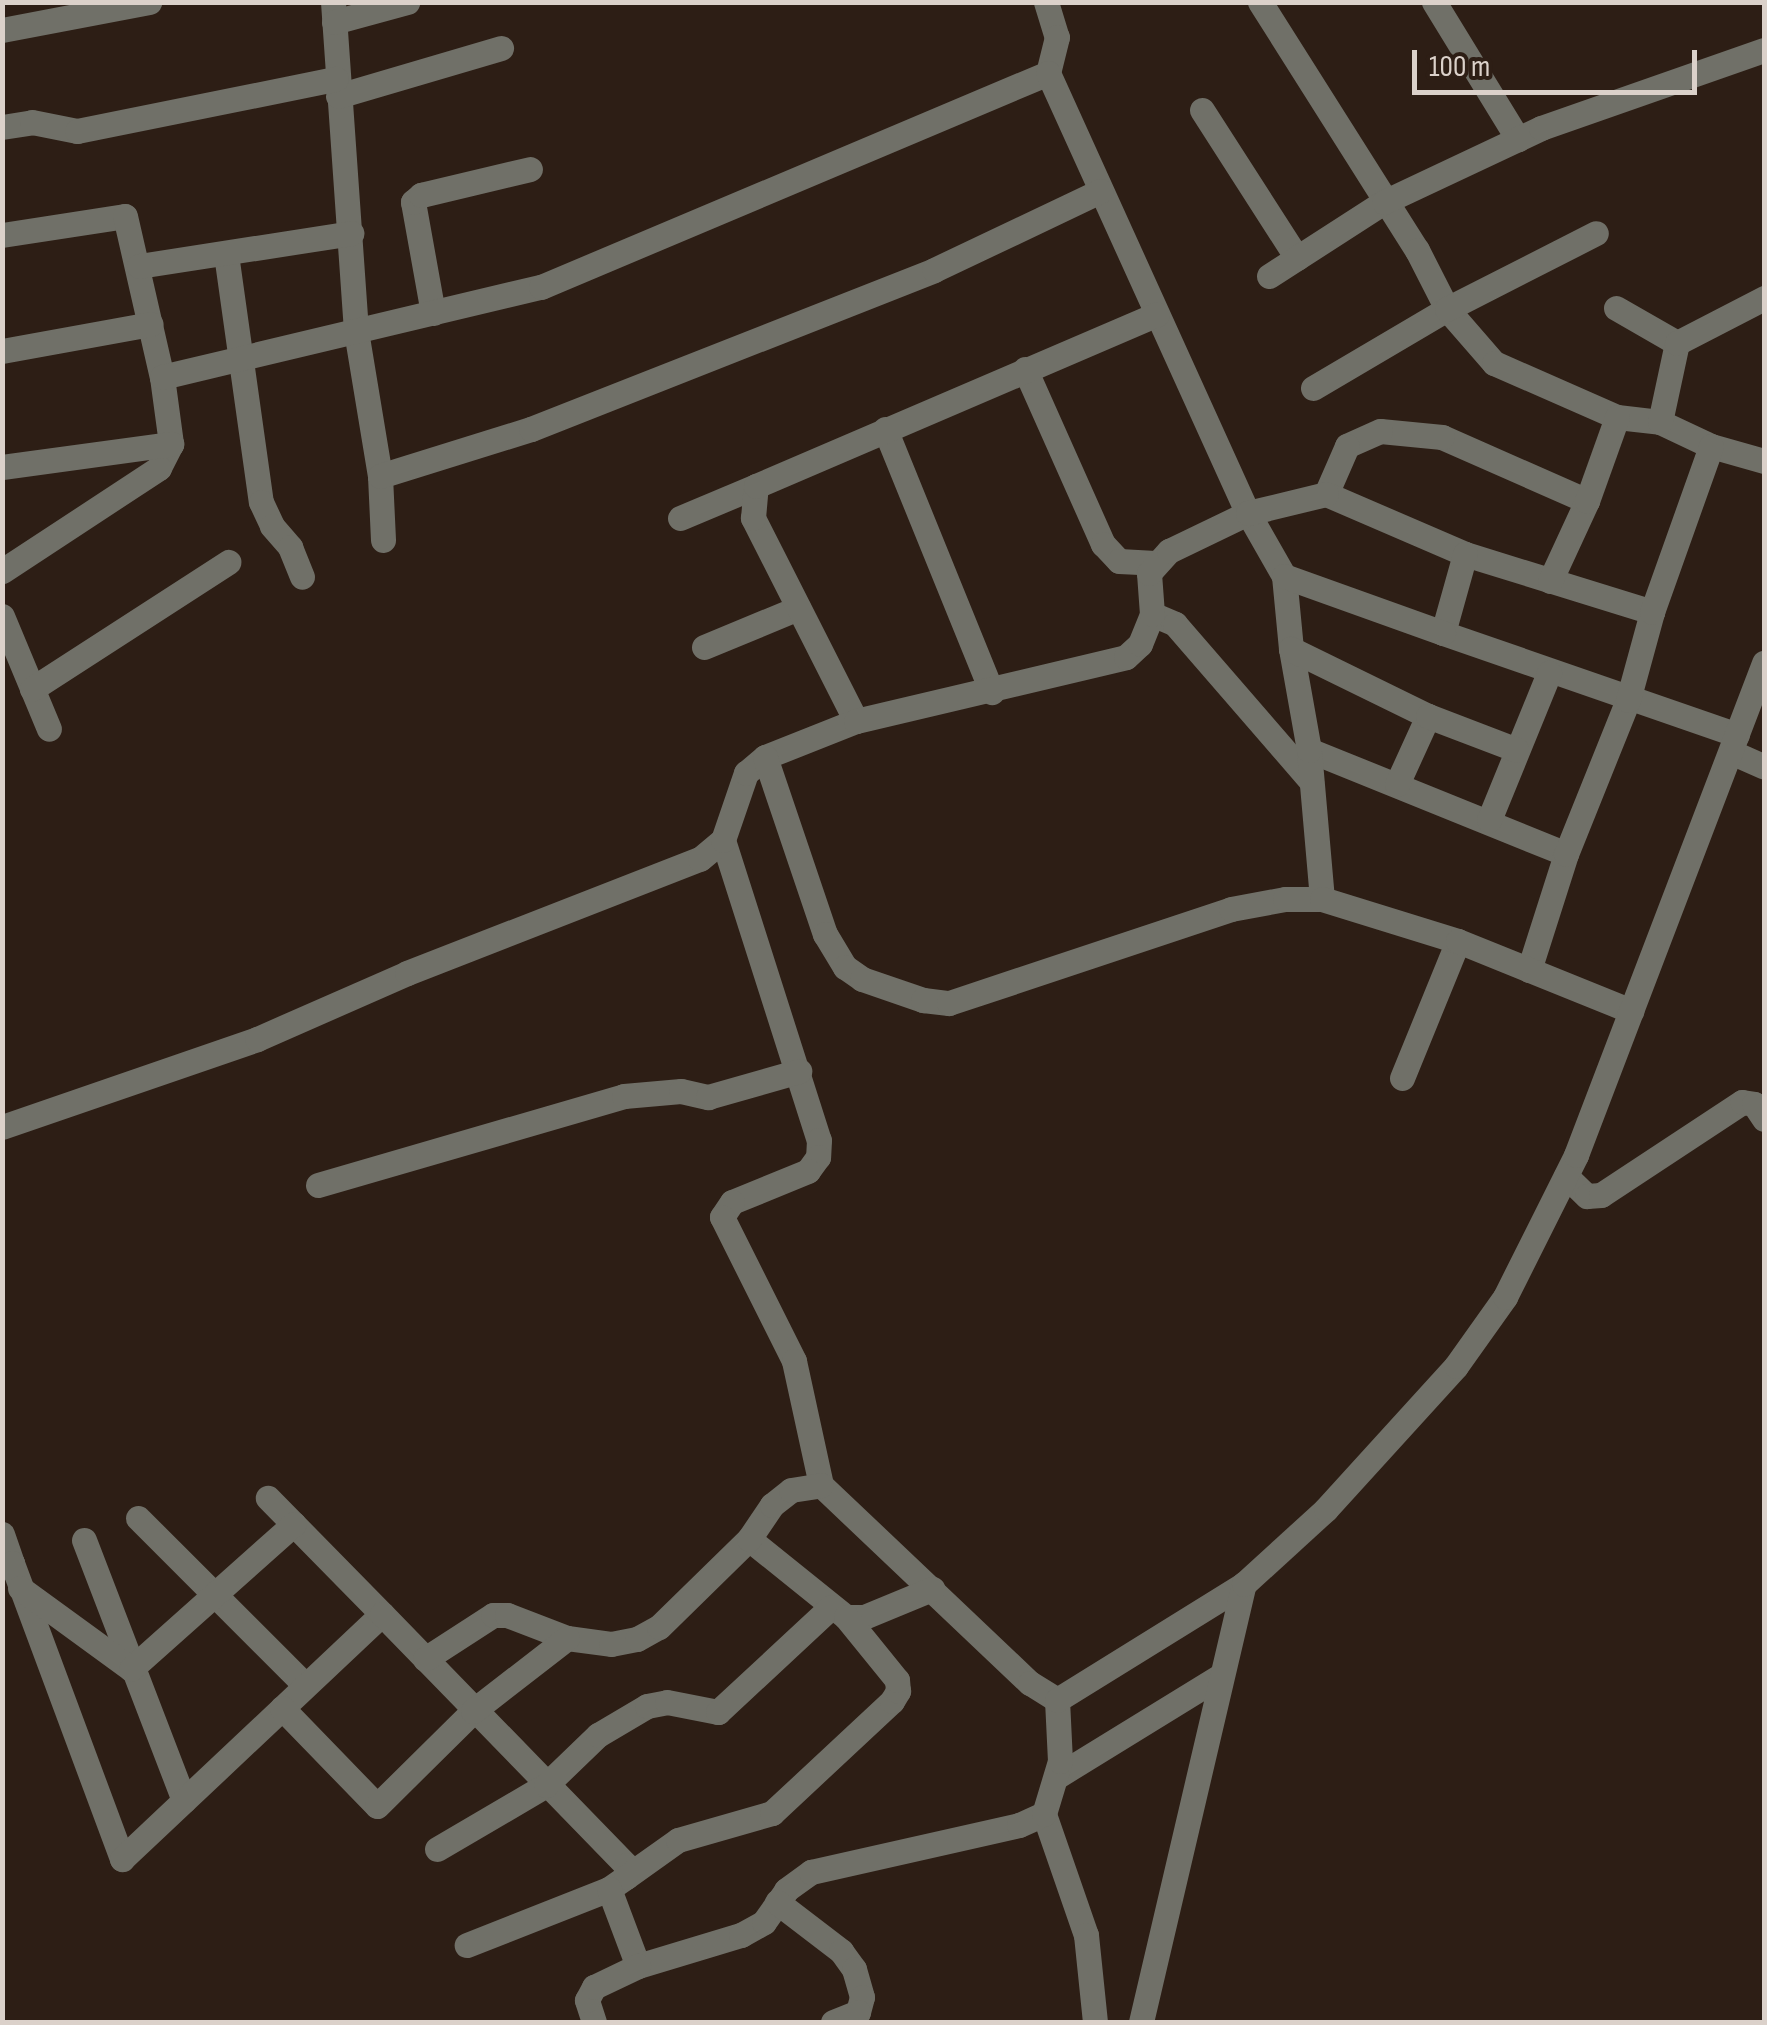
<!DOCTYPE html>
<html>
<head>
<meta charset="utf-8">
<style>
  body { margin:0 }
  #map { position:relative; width:1767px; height:2025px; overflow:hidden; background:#2d1e15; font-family:"Sofia Sans Condensed",sans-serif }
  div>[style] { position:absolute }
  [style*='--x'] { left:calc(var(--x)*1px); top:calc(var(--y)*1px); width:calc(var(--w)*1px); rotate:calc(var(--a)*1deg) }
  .minor>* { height:25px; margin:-12.5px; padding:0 12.5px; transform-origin:12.5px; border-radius:12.5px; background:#707068 }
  span { translate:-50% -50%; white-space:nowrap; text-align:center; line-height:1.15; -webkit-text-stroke:8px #2d1e15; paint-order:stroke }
  .frame { position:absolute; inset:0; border:5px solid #dbd1ca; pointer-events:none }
  .scale { position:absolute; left:1412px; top:50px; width:285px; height:45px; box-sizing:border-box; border:5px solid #dbd1ca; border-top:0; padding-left:12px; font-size:30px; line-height:35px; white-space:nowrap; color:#dbd1ca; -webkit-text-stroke:8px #2d1e15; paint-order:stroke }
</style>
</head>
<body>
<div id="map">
  <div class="minor">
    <i style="--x:333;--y:2;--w:330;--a:86"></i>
    <i style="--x:356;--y:331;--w:147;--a:80.6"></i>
    <i style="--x:380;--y:476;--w:64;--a:87.3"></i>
    <i style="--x:1046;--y:2;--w:37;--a:73"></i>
    <i style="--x:1057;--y:37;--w:37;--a:104"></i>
    <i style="--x:1260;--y:2;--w:294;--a:57.7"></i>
    <i style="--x:1417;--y:250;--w:66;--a:63"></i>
    <i style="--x:1447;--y:309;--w:72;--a:49"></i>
    <i style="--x:1494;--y:363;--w:134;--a:23.7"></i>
    <i style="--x:1617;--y:417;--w:43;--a:6.6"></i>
    <i style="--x:1660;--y:422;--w:56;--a:25.2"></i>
    <i style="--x:1711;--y:446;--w:55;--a:15.8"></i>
    <i style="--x:1434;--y:2;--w:161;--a:58.5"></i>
    <i style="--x:334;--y:22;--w:76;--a:-15.3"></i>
    <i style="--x:2;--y:30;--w:150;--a:-10.8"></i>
    <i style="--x:338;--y:96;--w:170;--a:-16.4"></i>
    <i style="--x:1202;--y:110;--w:176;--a:57.3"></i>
    <i style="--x:2;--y:127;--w:30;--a:-9"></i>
    <i style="--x:32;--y:122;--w:46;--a:11.3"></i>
    <i style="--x:77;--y:131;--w:264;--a:-11.4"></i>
    <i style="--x:2;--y:235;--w:124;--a:-8.8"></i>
    <i style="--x:125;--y:216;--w:165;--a:77.1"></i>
    <i style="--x:162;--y:377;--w:68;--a:82.3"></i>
    <i style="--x:171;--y:444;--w:27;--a:117"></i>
    <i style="--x:159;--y:468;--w:188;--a:146.7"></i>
    <i style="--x:226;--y:254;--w:250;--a:82"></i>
    <i style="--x:261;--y:502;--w:26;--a:65"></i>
    <i style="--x:272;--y:526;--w:28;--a:49"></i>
    <i style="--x:290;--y:547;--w:32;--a:68"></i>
    <i style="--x:139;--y:266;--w:215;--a:-8.8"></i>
    <i style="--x:1269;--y:276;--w:137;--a:-32.8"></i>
    <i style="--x:1384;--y:202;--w:174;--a:-25.2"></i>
    <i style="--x:1541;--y:128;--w:236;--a:-19.3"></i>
    <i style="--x:1616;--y:308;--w:70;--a:29.8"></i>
    <i style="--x:433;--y:313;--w:113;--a:-100.2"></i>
    <i style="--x:413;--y:202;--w:11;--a:-41"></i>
    <i style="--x:421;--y:195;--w:112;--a:-13.4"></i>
    <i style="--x:2;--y:351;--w:151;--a:-10.3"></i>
    <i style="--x:1025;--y:369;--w:192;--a:66"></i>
    <i style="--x:1103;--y:544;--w:23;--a:47"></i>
    <i style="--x:1119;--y:561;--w:36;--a:3"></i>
    <i style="--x:162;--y:377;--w:390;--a:-13.4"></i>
    <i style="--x:541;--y:287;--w:550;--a:-22.88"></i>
    <i style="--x:1048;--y:73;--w:483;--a:65.6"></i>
    <i style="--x:1248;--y:513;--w:73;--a:60.3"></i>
    <i style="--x:1284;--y:576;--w:73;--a:84.5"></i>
    <i style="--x:1313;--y:388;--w:156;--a:-30.5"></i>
    <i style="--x:1447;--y:309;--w:167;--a:-27"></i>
    <i style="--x:1660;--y:422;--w:81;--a:-77.9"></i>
    <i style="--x:1677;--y:343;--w:98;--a:-27.3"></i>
    <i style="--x:885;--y:429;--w:284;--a:67.9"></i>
    <i style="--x:2;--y:467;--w:171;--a:-7.8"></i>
    <i style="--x:380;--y:476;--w:158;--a:-17.3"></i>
    <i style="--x:531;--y:429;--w:433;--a:-21.5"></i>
    <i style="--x:934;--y:270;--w:184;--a:-25.4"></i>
    <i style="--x:1587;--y:501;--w:158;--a:-156.2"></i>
    <i style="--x:1442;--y:437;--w:62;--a:-174.5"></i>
    <i style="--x:1380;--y:431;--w:36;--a:156"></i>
    <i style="--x:1347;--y:446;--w:52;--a:113.6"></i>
    <i style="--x:1326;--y:494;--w:151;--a:23.3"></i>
    <i style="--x:1465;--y:554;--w:196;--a:17.2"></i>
    <i style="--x:680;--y:518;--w:82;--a:-22.8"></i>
    <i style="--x:1465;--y:554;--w:82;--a:105.6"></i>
    <i style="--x:1443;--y:633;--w:311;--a:19.1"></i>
    <i style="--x:1284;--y:576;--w:169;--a:19.7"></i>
    <i style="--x:1550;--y:581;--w:88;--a:-65.2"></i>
    <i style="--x:1587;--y:501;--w:89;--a:-70.3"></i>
    <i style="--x:1152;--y:614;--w:25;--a:23"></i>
    <i style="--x:1175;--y:624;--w:208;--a:49.1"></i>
    <i style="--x:2;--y:616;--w:122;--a:67.4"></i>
    <i style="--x:704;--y:647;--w:102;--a:-22.5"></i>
    <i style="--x:32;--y:689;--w:234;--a:-32.9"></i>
    <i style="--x:856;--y:721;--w:228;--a:-116.9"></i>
    <i style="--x:753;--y:518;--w:32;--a:-85"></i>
    <i style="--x:756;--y:486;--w:436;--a:-23.2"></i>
    <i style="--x:1309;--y:750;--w:277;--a:22"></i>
    <i style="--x:1731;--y:752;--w:36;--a:24"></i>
    <i style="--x:765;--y:757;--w:98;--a:-21.6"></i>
    <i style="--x:856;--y:721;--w:277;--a:-13.3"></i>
    <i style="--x:1126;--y:657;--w:19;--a:-43"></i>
    <i style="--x:1140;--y:644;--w:32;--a:-68"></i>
    <i style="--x:1152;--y:614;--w:41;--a:-94.2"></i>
    <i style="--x:1149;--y:573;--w:30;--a:-48"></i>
    <i style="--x:1169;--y:551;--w:88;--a:-25.7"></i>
    <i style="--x:1248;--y:513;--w:80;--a:-13.7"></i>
    <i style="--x:1397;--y:784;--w:75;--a:-65.5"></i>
    <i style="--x:1489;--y:820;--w:159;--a:-67.8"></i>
    <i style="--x:723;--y:840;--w:315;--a:72.3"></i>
    <i style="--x:819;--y:1140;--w:17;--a:93"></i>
    <i style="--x:818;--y:1157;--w:17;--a:126"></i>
    <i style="--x:808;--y:1171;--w:82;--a:157.8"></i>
    <i style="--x:732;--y:1202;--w:18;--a:124"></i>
    <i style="--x:722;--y:1217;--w:161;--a:63.4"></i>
    <i style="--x:794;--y:1361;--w:127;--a:77.7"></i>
    <i style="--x:821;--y:1485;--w:288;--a:43.5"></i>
    <i style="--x:1030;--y:1683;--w:32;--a:32"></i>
    <i style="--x:1322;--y:899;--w:150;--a:-95"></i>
    <i style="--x:1309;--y:750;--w:103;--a:-100.1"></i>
    <i style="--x:1291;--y:649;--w:153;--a:26.1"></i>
    <i style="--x:1428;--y:716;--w:95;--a:20.9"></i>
    <i style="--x:1529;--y:970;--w:122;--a:-72.3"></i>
    <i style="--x:1566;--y:854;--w:166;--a:-68.1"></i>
    <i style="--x:1628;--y:700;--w:91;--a:-74.7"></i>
    <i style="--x:1652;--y:612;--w:176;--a:-70.4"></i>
    <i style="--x:1402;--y:1078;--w:148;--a:-67.8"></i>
    <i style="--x:2;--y:1127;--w:270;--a:-19"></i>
    <i style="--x:257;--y:1039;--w:164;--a:-23.7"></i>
    <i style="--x:407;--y:973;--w:314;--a:-21.3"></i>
    <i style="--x:700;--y:859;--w:30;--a:-40"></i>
    <i style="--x:723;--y:840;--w:71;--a:-71.1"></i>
    <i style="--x:746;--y:773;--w:25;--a:-40"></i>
    <i style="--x:765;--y:757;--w:187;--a:71.3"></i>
    <i style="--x:825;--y:934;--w:39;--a:59"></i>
    <i style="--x:845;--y:967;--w:21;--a:35"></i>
    <i style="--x:862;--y:979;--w:65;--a:19"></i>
    <i style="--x:923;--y:1000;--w:26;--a:7"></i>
    <i style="--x:949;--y:1003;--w:297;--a:-18.4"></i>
    <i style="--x:1231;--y:909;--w:55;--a:-10.5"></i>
    <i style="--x:1285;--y:899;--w:37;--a:0"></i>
    <i style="--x:1322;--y:899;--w:142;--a:17.2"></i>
    <i style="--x:1458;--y:941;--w:187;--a:22"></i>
    <i style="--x:1566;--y:1176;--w:29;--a:44"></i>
    <i style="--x:1587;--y:1196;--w:14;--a:-4"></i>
    <i style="--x:1601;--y:1195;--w:169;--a:-33.4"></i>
    <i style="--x:1742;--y:1102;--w:12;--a:9"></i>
    <i style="--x:1754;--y:1104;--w:18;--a:56"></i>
    <i style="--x:318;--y:1185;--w:319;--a:-16.2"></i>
    <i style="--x:624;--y:1096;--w:57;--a:-5"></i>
    <i style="--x:681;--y:1091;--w:28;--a:13"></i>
    <i style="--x:708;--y:1097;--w:95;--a:-15.9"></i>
    <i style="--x:138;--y:1518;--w:236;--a:45"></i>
    <i style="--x:2;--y:1534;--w:31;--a:71"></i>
    <i style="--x:12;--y:1563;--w:11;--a:158"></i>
    <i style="--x:749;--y:1539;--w:124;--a:38.8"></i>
    <i style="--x:846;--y:1617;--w:18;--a:0"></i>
    <i style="--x:864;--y:1617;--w:74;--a:-22.4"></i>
    <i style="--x:84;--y:1540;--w:279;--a:69"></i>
    <i style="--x:12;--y:1563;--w:316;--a:69.6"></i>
    <i style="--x:122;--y:1859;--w:357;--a:-43.3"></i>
    <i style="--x:382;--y:1614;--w:163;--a:-134.5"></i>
    <i style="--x:20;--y:1588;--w:137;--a:36.1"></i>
    <i style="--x:131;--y:1669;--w:218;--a:-41.7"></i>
    <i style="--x:382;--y:1614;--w:350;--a:45.8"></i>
    <i style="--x:626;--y:1865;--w:12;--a:90"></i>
    <i style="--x:626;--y:1877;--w:21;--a:145"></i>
    <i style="--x:609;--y:1889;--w:153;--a:158.5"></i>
    <i style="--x:425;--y:1659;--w:81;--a:-32.9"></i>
    <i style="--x:493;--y:1615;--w:14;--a:0"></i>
    <i style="--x:507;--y:1615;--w:64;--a:21"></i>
    <i style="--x:567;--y:1638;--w:44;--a:7.8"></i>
    <i style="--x:611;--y:1644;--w:26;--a:-11"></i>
    <i style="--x:637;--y:1639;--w:25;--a:-29"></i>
    <i style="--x:659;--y:1627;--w:126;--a:-44.4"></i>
    <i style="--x:749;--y:1539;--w:41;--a:-55.9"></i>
    <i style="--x:772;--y:1505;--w:24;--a:-38"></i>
    <i style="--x:791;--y:1490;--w:30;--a:-9"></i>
    <i style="--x:282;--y:1708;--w:136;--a:45.9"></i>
    <i style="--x:377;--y:1806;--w:135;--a:-44.7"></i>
    <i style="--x:473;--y:1711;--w:119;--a:-37.8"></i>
    <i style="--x:1056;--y:1777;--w:193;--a:-31.6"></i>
    <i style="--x:1044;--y:1814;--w:128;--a:70.9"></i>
    <i style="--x:1086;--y:1935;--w:87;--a:84.1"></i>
    <i style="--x:437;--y:1849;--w:126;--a:-30.4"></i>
    <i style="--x:546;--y:1785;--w:72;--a:-43.9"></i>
    <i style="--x:598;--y:1735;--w:57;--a:-30.6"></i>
    <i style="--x:647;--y:1706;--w:20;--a:-11"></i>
    <i style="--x:667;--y:1702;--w:52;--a:11.1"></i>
    <i style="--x:718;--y:1712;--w:154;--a:-42.9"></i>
    <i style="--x:626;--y:1877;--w:64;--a:-35.4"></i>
    <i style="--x:678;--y:1840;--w:98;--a:-16"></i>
    <i style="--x:772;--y:1813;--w:164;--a:-43"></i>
    <i style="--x:892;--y:1701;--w:12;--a:-59"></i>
    <i style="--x:898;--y:1691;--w:11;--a:-95"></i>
    <i style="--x:897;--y:1680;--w:81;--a:-129"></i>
    <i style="--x:609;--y:1889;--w:82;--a:69.4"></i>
    <i style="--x:638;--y:1966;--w:108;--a:-16.8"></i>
    <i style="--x:741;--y:1935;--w:26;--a:-29"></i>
    <i style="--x:764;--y:1922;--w:39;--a:-55"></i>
    <i style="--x:786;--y:1890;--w:31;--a:-36"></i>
    <i style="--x:811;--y:1872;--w:213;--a:-12.7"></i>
    <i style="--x:1019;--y:1825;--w:27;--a:-24"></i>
    <i style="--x:1044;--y:1814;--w:55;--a:-73.2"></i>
    <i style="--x:1060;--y:1761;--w:61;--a:-92.8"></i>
    <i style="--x:1057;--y:1700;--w:220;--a:-31.8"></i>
    <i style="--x:777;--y:1902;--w:81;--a:37.4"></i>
    <i style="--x:841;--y:1951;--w:22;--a:54"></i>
    <i style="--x:854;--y:1969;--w:29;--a:74"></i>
    <i style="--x:862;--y:1997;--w:16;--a:105"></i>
    <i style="--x:858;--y:2012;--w:27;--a:158"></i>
    <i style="--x:594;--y:2022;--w:23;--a:-108"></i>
    <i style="--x:587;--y:2000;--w:15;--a:-62"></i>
    <i style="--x:594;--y:1987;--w:49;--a:-25.5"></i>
    <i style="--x:1141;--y:2022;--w:450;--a:-76.8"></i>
    <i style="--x:1244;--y:1584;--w:111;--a:-42.4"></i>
    <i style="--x:1326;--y:1509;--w:193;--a:-47.7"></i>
    <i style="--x:1456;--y:1366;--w:85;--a:-54.6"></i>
    <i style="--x:1505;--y:1297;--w:159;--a:-63.4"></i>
    <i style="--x:1576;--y:1155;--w:527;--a:-69.09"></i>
  </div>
  <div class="frame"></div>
  <div class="scale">100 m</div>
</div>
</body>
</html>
